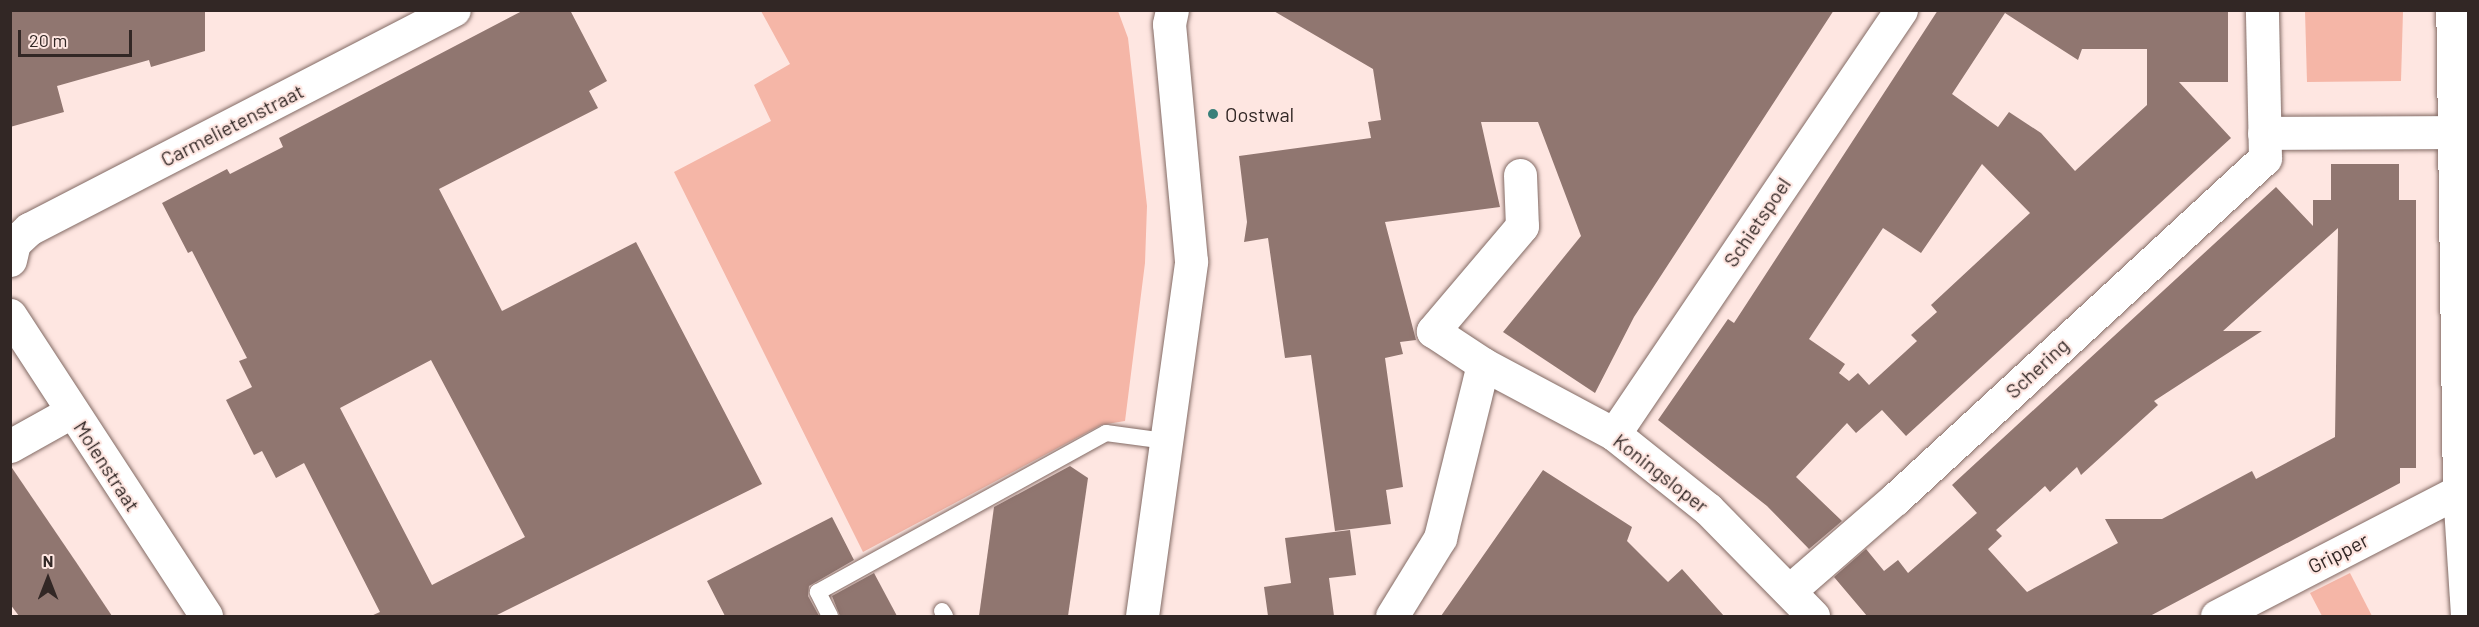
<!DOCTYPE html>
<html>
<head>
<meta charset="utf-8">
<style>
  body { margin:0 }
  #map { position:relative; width:2479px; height:627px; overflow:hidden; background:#fee6e1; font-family:Barlow,sans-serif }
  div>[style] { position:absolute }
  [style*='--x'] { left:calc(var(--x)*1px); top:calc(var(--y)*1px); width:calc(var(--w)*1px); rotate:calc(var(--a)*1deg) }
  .green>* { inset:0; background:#f5b6a7 }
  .building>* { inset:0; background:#907670 }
  .roads { filter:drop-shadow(0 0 2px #826a64) drop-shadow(0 0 2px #826a64) }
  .service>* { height:16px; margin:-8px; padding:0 8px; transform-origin:8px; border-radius:8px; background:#fff }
  .minor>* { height:33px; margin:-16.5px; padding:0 16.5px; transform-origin:16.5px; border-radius:16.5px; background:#fff }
  .tertiary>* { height:33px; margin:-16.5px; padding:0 16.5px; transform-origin:16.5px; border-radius:16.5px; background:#fff }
  .dots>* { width:16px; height:16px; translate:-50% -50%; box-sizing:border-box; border:3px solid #fee6e1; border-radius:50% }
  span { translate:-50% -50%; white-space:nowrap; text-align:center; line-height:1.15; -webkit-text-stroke:4.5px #fee6e1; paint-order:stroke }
  .poi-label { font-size:20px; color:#322725 }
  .left { translate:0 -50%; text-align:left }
  .street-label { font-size:20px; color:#322725 }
  .frame { position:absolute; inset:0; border:12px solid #322725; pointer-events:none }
  .north { position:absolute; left:18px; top:549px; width:60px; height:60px; -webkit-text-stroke:4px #fee6e1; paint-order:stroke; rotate:0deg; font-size:16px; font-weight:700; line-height:24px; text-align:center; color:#322725 }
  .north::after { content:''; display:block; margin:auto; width:21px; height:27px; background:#322725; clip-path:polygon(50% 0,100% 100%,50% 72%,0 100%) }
  .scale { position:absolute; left:18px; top:30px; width:114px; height:27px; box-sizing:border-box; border:3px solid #322725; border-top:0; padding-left:8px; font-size:18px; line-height:21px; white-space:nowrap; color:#322725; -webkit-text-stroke:4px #fee6e1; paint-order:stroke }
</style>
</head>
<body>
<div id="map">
  <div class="green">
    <i style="clip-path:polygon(761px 11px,1118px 11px,1128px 38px,1147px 206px,1145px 263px,1125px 421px,1101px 425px,863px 552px,674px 172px,771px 121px,754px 85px,790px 64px)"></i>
    <i style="clip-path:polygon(2305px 11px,2403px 11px,2401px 81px,2307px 82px)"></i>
    <i style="clip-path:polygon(2350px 573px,2372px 616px,2322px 616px,2310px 593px)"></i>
  </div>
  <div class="building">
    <i style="clip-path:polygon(10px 10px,205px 10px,205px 51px,151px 67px,149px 60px,57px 86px,64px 112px,10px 127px)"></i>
    <i style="clip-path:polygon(evenodd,524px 10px,570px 10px,607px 81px,589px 91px,598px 108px,439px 189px,502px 311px,636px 242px,762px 484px,495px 616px,371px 616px,380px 612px,304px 463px,276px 478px,262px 451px,254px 455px,226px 400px,252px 387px,239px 361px,247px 358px,192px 251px,188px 253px,162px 203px,227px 169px,230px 174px,283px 147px,279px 138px,524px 10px,431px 360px,525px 537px,432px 585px,340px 408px,431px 360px)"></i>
    <i style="clip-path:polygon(1272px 10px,1834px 10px,1634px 317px,1595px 393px,1503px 332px,1581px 236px,1538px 122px,1481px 122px,1500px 207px,1385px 222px,1416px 340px,1400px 342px,1403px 354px,1385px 358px,1403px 487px,1386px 490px,1391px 524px,1335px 531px,1311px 355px,1285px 358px,1268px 238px,1244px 242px,1247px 222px,1239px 156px,1371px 138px,1368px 122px,1381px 120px,1373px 69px)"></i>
    <i style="clip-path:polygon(evenodd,1938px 10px,2228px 10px,2228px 82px,2179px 82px,2231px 138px,1906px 436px,1882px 410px,1856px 433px,1847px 423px,1796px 477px,1842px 521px,1809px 549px,1767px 506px,1658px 420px,1728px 319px,1734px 323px,1938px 10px,2005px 13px,2078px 60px,2082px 49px,2147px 49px,2147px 105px,2075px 171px,2041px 133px,2009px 112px,1998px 127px,1952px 94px,2005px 13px,1938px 10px,1982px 164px,2030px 213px,1931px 305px,1937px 312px,1911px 335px,1917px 341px,1869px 385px,1858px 373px,1849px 381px,1839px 373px,1845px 364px,1809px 339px,1883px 228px,1921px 253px,1982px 164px)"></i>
    <i style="clip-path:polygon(evenodd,2331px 164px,2399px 164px,2399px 200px,2416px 200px,2416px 468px,2400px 468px,2400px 483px,2150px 616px,1867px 616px,1834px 577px,1866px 549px,1884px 571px,1898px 560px,1908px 573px,1977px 513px,1952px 485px,2276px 187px,2313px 226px,2313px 200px,2331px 200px,2331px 164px,2338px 228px,2335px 437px,2256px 479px,2252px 471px,2162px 519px,2105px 519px,2118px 543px,2027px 592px,1988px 549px,2002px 536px,1996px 530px,2045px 486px,2050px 492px,2077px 467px,2081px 475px,2158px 405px,2154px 401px,2262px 331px,2223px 331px,2338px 228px)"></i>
    <i style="clip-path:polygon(10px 465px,76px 562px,112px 616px,19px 616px,10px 604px)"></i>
    <i style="clip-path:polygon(1070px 466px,1088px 478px,1068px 616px,979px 616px,994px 507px)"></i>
    <i style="clip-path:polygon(1543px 470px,1632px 527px,1627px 541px,1668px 582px,1682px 569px,1724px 616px,1441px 616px)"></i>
    <i style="clip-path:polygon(832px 517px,854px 560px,809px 586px,808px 596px,819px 616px,725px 616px,707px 581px)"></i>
    <i style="clip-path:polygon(1350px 530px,1356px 575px,1329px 578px,1334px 616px,1268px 616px,1264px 587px,1291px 583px,1285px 538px)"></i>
    <i style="clip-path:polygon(874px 573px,897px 616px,840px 616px,832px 596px)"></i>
  </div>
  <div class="roads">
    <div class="service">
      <i style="--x:942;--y:611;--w:6;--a:59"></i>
      <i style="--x:830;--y:616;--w:27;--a:-117"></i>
      <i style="--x:818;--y:592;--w:329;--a:-28.9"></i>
      <i style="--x:1106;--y:433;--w:61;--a:7.6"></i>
    </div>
    <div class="minor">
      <i style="--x:2264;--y:133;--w:190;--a:-0.3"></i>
      <i style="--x:1520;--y:175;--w:51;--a:87.8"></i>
      <i style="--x:1522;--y:226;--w:138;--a:130.3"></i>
      <i style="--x:1433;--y:331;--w:60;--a:33.4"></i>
      <i style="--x:1483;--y:364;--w:149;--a:28.1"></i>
      <i style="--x:1614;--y:434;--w:120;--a:38.6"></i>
      <i style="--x:1708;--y:509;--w:150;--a:45.5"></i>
      <i style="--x:10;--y:260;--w:17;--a:-77"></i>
      <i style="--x:14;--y:243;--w:21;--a:-43"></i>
      <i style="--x:29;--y:229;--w:478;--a:-27.3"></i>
      <i style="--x:10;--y:315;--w:359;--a:56.9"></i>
      <i style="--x:1614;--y:434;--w:512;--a:-55.91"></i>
      <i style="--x:10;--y:446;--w:70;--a:-29.1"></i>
      <i style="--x:2459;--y:491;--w:125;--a:86.3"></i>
      <i style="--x:1789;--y:591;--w:140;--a:-41"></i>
      <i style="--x:1895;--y:499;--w:503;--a:-42.66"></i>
      <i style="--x:2265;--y:158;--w:148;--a:-91.2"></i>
      <i style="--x:1392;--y:616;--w:92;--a:-58.4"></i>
      <i style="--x:1440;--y:538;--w:179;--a:-76.1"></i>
      <i style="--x:2217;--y:616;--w:272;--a:-27.3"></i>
      <i style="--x:2459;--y:491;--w:481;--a:-90.8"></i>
    </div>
    <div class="tertiary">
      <i style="--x:1142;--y:616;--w:358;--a:-82.1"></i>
      <i style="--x:1191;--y:261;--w:238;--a:-95.3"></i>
      <i style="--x:1169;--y:24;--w:14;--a:-78"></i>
    </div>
  </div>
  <div class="dots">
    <i style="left:1213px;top:114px;background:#39807a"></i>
  </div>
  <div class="poi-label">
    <span class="left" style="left:1225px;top:114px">Oostwal</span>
  </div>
  <div class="street-label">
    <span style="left:232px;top:125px;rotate:-27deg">Carmelietenstraat</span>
    <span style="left:1757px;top:222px;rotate:-56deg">Schietspoel</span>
    <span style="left:2037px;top:368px;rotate:-43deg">Schering</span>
    <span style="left:107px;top:466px;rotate:57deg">Molenstraat</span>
    <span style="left:1661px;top:473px;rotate:38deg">Koningsloper</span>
    <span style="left:2338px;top:553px;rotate:-27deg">Gripper</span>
  </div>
  <div class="frame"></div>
  <div class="north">N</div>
  <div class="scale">20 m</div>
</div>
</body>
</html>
